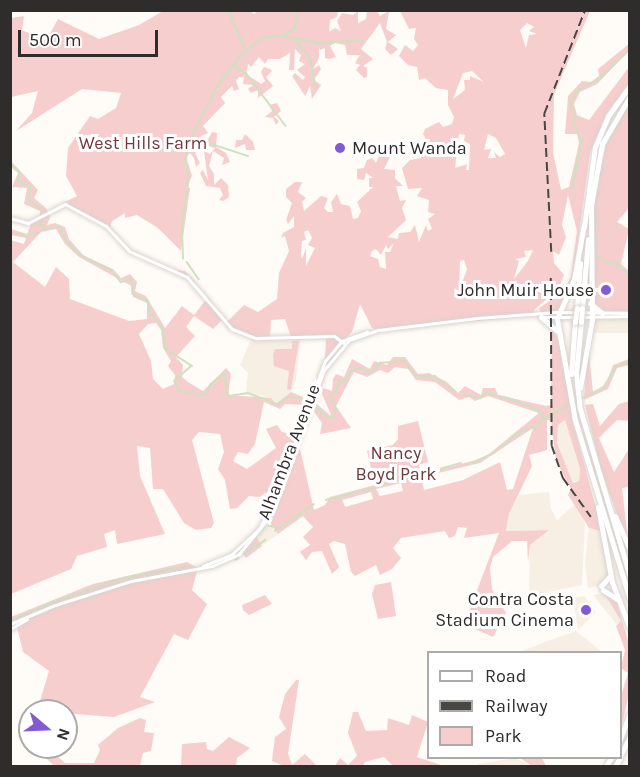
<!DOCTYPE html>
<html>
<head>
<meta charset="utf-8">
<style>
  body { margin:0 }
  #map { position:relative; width:640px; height:777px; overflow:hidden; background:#fffbf6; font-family:Karla,sans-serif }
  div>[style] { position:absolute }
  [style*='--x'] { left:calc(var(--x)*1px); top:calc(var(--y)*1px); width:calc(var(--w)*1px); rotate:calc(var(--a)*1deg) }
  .built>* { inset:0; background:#f7efe3 }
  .green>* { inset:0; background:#f7cece }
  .stream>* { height:1.5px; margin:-0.75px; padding:0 0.75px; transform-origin:0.75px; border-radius:0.75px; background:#cee1c0 }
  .roads { filter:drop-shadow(0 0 2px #d7d3ce) drop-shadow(0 0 2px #d7d3ce) }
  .secondary>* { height:3px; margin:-1.5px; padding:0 1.5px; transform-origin:1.5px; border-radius:1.5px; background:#fff }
  .highway>* { height:5px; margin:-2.5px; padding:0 2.5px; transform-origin:2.5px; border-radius:2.5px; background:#fff }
  .rail>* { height:1.5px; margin-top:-0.75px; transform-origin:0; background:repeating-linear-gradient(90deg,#484744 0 9px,transparent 0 13.5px) }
  .bridges { filter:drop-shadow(0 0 2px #d7d3ce) drop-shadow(0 0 2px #d7d3ce) }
  .highway-bridge>* { height:5px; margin:-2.5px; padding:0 2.5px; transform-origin:2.5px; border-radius:2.5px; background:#fff }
  .dots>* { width:16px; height:16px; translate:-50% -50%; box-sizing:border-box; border:3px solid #fff; border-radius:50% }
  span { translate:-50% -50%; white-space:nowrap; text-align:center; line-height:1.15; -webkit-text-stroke:6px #fff; paint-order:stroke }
  .park-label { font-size:18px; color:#72393b }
  .poi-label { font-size:18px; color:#2e2d2b }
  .left { translate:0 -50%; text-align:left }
  .right { translate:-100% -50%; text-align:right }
  .street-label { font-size:18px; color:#2e2d2b }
  .frame { position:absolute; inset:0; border:12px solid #2e2d2b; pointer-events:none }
  .legend { position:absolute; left:427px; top:651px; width:195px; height:108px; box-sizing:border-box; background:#fff; border:2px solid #ababaa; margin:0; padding:8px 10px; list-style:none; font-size:18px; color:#2e2d2b }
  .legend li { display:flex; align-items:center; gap:12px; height:30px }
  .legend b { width:30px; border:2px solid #ababaa }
  .north { position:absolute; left:18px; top:699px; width:60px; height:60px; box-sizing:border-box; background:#fff; border:2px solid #ababaa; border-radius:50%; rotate:109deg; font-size:16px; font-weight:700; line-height:24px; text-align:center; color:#2e2d2b }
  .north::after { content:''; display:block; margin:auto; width:21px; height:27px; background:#815ad4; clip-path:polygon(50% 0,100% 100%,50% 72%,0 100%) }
  .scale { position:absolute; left:18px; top:30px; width:140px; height:27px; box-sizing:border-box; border:3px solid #2e2d2b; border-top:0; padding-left:8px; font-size:18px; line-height:21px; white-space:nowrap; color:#2e2d2b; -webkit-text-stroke:4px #fff; paint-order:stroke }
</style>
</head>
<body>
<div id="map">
  <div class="built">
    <i style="clip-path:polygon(596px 319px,629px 319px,629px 333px,591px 333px)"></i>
    <i style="clip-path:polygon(252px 337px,301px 337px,296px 380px,289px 396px,276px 404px,271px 398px,246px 393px,248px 373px,240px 365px)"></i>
    <i style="clip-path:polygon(565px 420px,580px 469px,579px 481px,573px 483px,557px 443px,558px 425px)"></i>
    <i style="clip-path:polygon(549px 492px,551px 509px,557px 520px,575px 504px,585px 523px,582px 585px,529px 596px,530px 545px,548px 530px,506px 531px,509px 514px,519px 495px)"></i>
    <i style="clip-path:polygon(268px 520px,278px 534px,262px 546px,256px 536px)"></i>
    <i style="clip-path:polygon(589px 528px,602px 531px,610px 574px,601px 586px,588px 588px,585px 563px)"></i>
    <i style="clip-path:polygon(604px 593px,621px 622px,617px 625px,593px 595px)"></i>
    <i style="clip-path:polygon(584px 596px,596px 612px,578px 630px,573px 598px)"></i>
    <i style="clip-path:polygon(576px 631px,602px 652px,520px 652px,545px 642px)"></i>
    <i style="clip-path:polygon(515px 758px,532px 766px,475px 766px,478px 764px)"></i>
  </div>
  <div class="green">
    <i style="clip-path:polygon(247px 10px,255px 14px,256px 10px,338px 11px,337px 17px,330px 20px,329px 32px,335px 28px,341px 31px,337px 21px,342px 13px,353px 15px,358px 11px,358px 23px,366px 19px,367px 11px,377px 11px,380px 16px,389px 11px,386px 29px,396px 35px,388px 42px,398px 49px,391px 55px,385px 49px,387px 42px,380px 23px,361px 49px,373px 59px,363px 66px,367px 68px,367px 77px,364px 78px,356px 70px,360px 65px,355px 63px,360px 55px,347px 55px,345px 45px,335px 43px,330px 46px,336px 57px,329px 59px,325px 58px,325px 48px,320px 50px,319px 47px,319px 58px,313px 69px,319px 65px,321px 69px,314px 80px,321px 85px,312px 99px,310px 86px,305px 96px,292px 76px,295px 73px,303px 80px,305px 77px,297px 70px,305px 64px,299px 61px,301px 55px,295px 49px,294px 70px,289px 70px,290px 53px,280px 59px,268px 59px,265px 64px,259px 57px,251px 67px,248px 64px,246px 74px,261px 84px,265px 81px,261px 72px,264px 67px,270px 69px,272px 71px,266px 77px,273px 86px,258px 98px,258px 90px,251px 93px,248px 89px,253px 85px,243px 84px,244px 77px,239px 77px,236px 81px,239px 89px,234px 91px,232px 86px,221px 97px,225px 103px,203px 126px,208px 133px,201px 136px,202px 149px,195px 153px,200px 163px,196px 167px,194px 158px,190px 153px,186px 156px,192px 176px,186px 188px,190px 188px,181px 251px,158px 228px,137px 215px,125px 218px,125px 213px,112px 221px,110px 227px,129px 249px,171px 270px,185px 271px,199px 286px,183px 274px,170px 271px,129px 251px,109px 229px,63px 203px,77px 196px,66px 176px,68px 148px,90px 116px,98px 119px,116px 108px,121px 93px,82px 89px,16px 131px,32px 113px,38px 91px,11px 97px,11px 18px,24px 16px,22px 30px,46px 41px,58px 19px,99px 39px,139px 25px,163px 11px)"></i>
    <i style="clip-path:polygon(evenodd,400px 11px,590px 11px,554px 94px,553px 152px,561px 190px,569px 187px,579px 143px,577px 134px,565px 134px,568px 96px,582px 81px,591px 82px,599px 76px,598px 69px,629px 44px,629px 51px,597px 84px,580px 92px,574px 104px,577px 115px,589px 120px,629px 67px,629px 82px,606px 115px,590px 153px,572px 284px,557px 312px,542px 314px,539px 308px,563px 292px,571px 277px,577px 231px,568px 195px,562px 225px,566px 237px,559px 255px,553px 251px,554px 263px,564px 275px,558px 290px,535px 309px,532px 316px,378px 330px,372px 328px,360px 304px,352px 332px,325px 361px,326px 337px,291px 337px,285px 319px,271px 320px,270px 338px,256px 338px,227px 326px,222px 320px,213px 329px,194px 316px,186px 327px,195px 336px,176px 357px,183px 365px,182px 377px,188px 382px,203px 391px,226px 368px,231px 374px,228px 395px,271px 398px,276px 404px,291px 392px,310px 400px,308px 405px,285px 404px,280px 409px,264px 402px,255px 444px,248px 454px,238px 452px,233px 461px,247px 469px,276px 448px,266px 429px,277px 425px,282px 432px,297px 435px,279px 485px,259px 497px,249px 496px,237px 508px,230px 509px,225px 480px,218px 469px,224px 452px,220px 434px,199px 432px,192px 440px,214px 523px,211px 528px,196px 530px,184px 523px,163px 489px,153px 489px,150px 448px,137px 446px,140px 476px,165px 534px,117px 544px,115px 530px,104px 534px,107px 547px,77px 556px,71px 569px,11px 594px,10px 240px,24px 244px,26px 238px,11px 235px,11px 229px,27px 234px,32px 222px,40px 216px,40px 211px,24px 204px,27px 188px,12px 187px,18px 173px,11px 167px,11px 161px,38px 190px,34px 198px,46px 208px,50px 217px,47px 225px,55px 223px,65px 227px,69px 239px,84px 256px,113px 269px,121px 278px,130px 274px,137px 282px,135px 291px,146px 296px,165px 328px,182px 306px,194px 315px,208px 297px,226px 323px,244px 305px,258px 312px,277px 299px,279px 273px,289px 251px,285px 236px,281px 238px,283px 233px,294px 227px,294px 216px,288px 224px,286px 220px,292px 203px,286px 197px,286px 189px,295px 182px,302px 182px,298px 192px,306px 198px,302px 202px,304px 211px,321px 196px,328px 198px,324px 208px,328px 212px,333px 212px,331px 202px,337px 194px,341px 204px,350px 206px,353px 219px,358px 218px,361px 211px,357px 202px,373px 187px,369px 187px,369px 178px,373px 178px,366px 173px,364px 180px,357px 179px,357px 169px,364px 168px,367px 160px,372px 158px,376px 163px,385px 142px,390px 143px,387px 150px,391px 155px,384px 169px,395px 170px,395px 178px,403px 186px,396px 186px,400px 201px,406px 200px,402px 208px,406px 220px,388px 237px,398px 239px,399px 233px,410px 232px,415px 225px,419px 242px,426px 225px,428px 231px,432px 229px,428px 219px,435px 214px,428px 212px,429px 200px,417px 196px,422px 188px,408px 189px,402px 168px,410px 160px,421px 158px,424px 144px,426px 151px,431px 148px,423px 134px,425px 129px,439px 122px,443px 127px,452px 124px,454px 117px,448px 105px,448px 90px,436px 88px,425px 78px,419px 80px,417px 67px,408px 65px,399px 56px,405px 45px,413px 51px,418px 45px,414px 39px,416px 28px,409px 29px,400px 11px,527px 23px,534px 27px,529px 31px,537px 34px,529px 35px,526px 48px,520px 30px,527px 23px,400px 11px,472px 71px,484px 82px,470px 76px,470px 80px,464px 80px,465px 90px,453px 99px,463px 73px,472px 71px,400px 11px,459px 134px,465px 135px,464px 141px,470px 144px,469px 170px,466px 170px,467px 164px,455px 168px,459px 134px,400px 11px,488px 134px,496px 138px,505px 154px,500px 157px,494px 152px,496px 158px,488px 158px,491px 149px,484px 150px,488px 134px,400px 11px,56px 229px,65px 244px,79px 257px,133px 287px,133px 297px,147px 303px,147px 319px,129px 321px,70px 299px,69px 279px,56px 267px,45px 287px,13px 262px,41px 232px,56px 229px,400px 11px,308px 230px,312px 238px,308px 245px,315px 248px,306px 266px,306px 248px,302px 259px,301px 255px,302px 241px,306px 240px,304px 232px,308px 230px,400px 11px,394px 243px,390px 252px,385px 252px,386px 269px,380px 267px,378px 259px,370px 256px,372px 251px,376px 249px,381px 255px,386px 245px,388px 249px,394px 243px,400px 11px,533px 250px,528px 261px,514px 279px,519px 261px,515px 259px,526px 257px,524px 251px,533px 250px,400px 11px,464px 260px,467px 269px,459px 292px,460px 261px,464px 260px,400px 11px,156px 323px,161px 330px,163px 348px,171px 361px,168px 366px,175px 375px,174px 384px,163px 389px,153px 379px,151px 361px,139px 334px,148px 324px,156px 323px)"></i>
    <i style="clip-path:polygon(629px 100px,629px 208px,617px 222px,629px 229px,621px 264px,629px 271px,629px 311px,602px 311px,594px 307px,591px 256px,595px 195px,607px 141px)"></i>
    <i style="clip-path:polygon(277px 103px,281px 111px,274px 117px,279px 121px,276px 125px,273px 118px,265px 117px,272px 111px,269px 105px)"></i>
    <i style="clip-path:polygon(212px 132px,217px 133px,216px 147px,226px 153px,230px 162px,222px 165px,224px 158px,213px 151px,209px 166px,214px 174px,214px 185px,221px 178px,228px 185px,229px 197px,223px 201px,219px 200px,223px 195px,220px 188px,206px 186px,200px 173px,203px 170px,208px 180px,204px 151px,210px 154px,215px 148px,205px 145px)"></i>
    <i style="clip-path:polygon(245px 134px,253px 142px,255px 150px,246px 150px,245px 144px,235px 148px,236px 140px,242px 140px)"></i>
    <i style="clip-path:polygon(evenodd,552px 326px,560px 345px,572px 418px,602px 531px,589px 528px,568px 495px,571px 489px,556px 461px,551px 421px,547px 420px,547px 450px,529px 455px,532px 466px,509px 514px,506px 531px,549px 530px,530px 545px,528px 563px,527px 541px,512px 541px,493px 557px,490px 568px,492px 589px,506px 613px,493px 637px,464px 624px,499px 533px,464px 538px,467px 528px,458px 527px,455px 536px,449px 538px,445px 531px,401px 538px,393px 548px,401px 558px,392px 569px,380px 575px,376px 565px,355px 576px,351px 572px,345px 544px,334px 541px,329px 544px,339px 567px,332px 574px,322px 551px,312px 552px,306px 560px,300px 552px,310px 545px,303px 537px,313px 527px,303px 516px,278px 534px,268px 520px,298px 440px,314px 510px,325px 505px,330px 497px,375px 485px,367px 451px,393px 445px,398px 439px,398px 426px,418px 421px,428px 462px,419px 465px,421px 474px,484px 458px,539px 413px,488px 396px,475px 401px,469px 397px,459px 400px,435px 382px,416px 380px,408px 369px,395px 367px,388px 373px,380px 370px,367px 377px,354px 372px,336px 406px,351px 428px,320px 434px,322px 423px,310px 406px,312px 400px,332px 417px,322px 394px,323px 388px,332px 391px,333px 379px,336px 374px,344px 377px,352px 359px,370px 369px,374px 361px,387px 365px,393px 357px,405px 357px,418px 374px,429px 373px,447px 382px,458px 393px,465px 386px,481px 395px,483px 388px,495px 388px,498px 395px,546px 406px,551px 405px,552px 326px,565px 420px,580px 469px,579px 481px,573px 483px,557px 443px,558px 425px,565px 420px,552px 326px,533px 428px,513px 489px,507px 490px,500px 462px,463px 480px,424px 490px,421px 477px,480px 463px,533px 428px,552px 326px,401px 483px,403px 491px,380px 496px,376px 489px,401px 483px,552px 326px,371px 492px,373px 499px,345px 507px,342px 500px,371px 492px)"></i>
    <i style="clip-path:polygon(292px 341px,299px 341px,291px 390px,287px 389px,289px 371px,274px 366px,273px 355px,275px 349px,292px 349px)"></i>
    <i style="clip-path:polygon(588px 345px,593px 392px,606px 384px,613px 365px,629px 359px,629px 365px,617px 368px,608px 389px,584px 400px)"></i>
    <i style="clip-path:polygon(629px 401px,629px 421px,617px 420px,599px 438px,614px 472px,629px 449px,629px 487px,622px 488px,629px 548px,601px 470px,585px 405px,593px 404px,600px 426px,619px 404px)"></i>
    <i style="clip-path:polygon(256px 536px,262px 546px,246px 558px,241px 552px)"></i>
    <i style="clip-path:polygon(187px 562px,198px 568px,192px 590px,207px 604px,188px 640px,174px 634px,140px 697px,155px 702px,114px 717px,37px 711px,49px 671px,23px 652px,17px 627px,31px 617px,11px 624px,11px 617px,93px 584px)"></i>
    <i style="clip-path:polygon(391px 582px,396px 616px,378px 619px,372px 594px,375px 585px)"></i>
    <i style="clip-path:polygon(604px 593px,617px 603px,629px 644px,629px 694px,621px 729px,621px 696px,628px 673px,621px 668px,625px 650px,616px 626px,621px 621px)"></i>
    <i style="clip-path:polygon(265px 595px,272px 604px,249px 615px,243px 610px,242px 605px)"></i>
    <i style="clip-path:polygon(296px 680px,299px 680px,288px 754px,292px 765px,305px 754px,317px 766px,284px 766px,272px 761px,275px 737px,286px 729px,279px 717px,285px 694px)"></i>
    <i style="clip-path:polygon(353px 712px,358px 712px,366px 731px,387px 730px,388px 718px,409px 725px,412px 715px,428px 722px,417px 757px,441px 765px,393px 766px,384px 757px,365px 762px,363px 766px,335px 766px,340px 758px,348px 765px,357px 756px,348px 733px)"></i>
    <i style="clip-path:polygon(140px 718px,146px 720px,144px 732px,154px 733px,151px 751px,143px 753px,140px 766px,54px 766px,44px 756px,43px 747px,64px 747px,57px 756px,65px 763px,94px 763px,100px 750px,98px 745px,118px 728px)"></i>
    <i style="clip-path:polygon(229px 737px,250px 748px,237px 758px,236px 766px,181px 766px,182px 744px,206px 742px,207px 749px,213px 751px)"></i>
    <i style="clip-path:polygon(520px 758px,542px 758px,546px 766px,532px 766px)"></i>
  </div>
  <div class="stream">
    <i style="--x:228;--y:10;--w:44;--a:65.8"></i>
    <i style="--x:282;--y:36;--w:38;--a:11"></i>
    <i style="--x:319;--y:43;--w:45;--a:-3.8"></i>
    <i style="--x:296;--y:40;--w:22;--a:51"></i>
    <i style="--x:310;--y:57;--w:31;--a:79"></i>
    <i style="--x:234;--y:66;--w:14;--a:30"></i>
    <i style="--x:246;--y:73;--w:66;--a:53"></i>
    <i style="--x:575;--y:115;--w:11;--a:-112"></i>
    <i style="--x:571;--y:105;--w:17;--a:-65"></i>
    <i style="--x:578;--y:90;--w:22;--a:-27"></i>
    <i style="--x:598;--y:80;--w:45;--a:-44.1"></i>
    <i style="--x:193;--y:138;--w:58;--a:18.1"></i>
    <i style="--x:10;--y:164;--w:13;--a:39"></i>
    <i style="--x:20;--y:172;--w:9;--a:103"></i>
    <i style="--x:18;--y:181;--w:14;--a:25"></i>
    <i style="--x:31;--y:187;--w:13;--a:99"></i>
    <i style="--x:29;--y:200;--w:18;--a:38"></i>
    <i style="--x:572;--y:189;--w:50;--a:-78.5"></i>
    <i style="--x:582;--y:140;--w:18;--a:-117"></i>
    <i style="--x:574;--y:124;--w:7;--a:-74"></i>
    <i style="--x:44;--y:218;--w:7;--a:124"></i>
    <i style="--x:40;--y:224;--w:7;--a:34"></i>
    <i style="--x:43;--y:229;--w:17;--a:-7"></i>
    <i style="--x:60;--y:227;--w:17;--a:65"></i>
    <i style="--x:67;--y:242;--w:19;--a:43"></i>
    <i style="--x:81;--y:255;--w:34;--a:27"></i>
    <i style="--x:111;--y:270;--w:16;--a:50"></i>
    <i style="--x:121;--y:282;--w:11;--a:-15"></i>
    <i style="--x:132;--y:279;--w:15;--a:86"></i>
    <i style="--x:133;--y:294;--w:17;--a:25"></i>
    <i style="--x:148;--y:301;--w:10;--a:79"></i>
    <i style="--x:150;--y:311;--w:21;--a:53"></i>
    <i style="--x:163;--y:328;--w:21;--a:82"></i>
    <i style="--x:166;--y:349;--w:31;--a:33"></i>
    <i style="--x:192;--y:366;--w:23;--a:139"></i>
    <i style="--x:175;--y:381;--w:11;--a:68"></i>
    <i style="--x:179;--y:391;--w:26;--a:9"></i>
    <i style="--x:205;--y:395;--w:11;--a:-63"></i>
    <i style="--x:210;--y:385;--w:18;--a:-38"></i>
    <i style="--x:224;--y:374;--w:23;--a:77"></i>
    <i style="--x:229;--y:396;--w:19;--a:-9"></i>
    <i style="--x:248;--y:393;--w:31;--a:21"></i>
    <i style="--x:277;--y:404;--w:15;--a:-28"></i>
    <i style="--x:290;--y:397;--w:19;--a:9"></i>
    <i style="--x:595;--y:232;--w:19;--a:-87"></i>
    <i style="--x:17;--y:233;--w:11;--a:15"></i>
    <i style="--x:28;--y:236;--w:10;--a:-24"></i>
    <i style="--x:597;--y:236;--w:18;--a:99"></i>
    <i style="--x:594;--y:254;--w:17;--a:33"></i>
    <i style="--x:608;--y:263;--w:7;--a:-8"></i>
    <i style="--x:615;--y:262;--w:20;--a:41"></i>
    <i style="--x:183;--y:259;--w:34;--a:-92"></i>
    <i style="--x:182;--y:225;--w:48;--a:-81.5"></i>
    <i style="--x:189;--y:178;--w:17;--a:-103"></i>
    <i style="--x:185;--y:161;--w:33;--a:-72"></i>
    <i style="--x:195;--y:130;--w:52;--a:-62.4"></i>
    <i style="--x:219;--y:84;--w:34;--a:-53"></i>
    <i style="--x:239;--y:57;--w:32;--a:-39"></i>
    <i style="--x:264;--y:37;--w:18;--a:-3"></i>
    <i style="--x:282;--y:36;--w:15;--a:-28"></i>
    <i style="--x:295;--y:29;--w:19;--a:-84"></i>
    <i style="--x:187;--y:262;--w:21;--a:55"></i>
    <i style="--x:462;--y:393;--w:19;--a:16"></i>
    <i style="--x:480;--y:398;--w:8;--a:-40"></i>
    <i style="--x:486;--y:393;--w:26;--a:13"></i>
    <i style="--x:511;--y:399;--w:27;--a:22"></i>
    <i style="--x:536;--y:409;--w:13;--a:45"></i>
    <i style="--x:545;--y:418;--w:27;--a:-28"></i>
    <i style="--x:582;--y:398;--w:23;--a:-25"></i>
    <i style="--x:603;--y:388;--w:25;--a:-58"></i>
    <i style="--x:616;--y:367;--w:15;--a:-20"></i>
    <i style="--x:313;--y:403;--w:20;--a:45"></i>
    <i style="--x:327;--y:417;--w:7;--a:-8"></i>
    <i style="--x:334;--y:416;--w:7;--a:-74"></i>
    <i style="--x:336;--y:409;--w:15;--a:-113"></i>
    <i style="--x:330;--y:395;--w:7;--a:-27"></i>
    <i style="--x:336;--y:392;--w:12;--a:-76"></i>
    <i style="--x:339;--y:380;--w:7;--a:0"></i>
    <i style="--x:346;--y:380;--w:11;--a:-63"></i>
    <i style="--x:351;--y:370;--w:10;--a:-11"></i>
    <i style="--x:361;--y:368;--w:12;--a:24"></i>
    <i style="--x:372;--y:373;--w:13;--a:-51"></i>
    <i style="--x:380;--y:363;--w:24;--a:-5"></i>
    <i style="--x:404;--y:361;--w:19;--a:51"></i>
    <i style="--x:416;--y:376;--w:19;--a:0"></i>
    <i style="--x:435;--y:376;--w:26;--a:37"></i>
    <i style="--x:535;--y:427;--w:13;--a:-42"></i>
    <i style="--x:497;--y:450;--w:26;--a:-40"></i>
    <i style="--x:517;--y:433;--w:16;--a:-18"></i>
    <i style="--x:467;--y:465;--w:30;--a:-24"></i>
    <i style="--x:378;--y:486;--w:86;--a:-15.5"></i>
    <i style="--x:326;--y:500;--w:49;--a:-14.3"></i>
    <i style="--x:269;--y:526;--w:8;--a:7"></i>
    <i style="--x:275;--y:531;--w:47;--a:-34.7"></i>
    <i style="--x:246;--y:553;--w:23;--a:-34"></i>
    <i style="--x:235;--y:560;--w:4;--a:-27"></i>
    <i style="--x:10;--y:622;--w:47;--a:-24.9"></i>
    <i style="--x:53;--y:602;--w:74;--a:-18.9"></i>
    <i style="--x:123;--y:578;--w:65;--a:-10.6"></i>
  </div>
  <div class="roads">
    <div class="secondary">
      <i style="--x:10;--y:218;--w:19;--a:16"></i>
      <i style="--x:28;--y:223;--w:42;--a:-27.2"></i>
      <i style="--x:65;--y:204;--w:47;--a:28.2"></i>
      <i style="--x:106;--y:226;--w:34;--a:47"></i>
      <i style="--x:129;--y:251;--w:64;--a:24.1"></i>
      <i style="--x:187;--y:277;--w:69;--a:49.1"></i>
      <i style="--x:232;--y:329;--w:26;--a:21"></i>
      <i style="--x:256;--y:338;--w:78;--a:-1.5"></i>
      <i style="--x:334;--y:336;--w:14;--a:36"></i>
      <i style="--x:543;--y:317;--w:33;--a:0"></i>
      <i style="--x:582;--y:317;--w:48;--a:-1.2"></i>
      <i style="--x:203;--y:566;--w:31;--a:-22"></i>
      <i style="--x:232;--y:554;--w:37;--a:-43"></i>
      <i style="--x:259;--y:529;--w:26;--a:-62"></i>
      <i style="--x:271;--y:506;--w:155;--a:-69.6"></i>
      <i style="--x:325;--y:361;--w:26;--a:-50"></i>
      <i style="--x:342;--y:341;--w:27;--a:-20"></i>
      <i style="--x:10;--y:624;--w:49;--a:-22.9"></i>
      <i style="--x:55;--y:605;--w:80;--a:-17.5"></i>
      <i style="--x:131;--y:581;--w:82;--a:-10.5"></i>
      <i style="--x:212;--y:566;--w:30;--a:-24"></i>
      <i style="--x:239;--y:554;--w:48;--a:-51"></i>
      <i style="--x:269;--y:517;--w:157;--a:-69.5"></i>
      <i style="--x:324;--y:370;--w:39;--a:-50"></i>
      <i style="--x:349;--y:340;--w:31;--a:-19"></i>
      <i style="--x:378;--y:330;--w:100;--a:-6.9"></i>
      <i style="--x:477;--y:318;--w:80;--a:-4.3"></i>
      <i style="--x:557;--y:312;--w:73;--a:0.8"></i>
      <i style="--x:10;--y:629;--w:20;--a:-30"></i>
    </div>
    <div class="highway">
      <i style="--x:591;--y:205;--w:62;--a:-79.8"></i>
      <i style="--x:602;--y:144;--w:56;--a:-59.7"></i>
      <i style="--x:584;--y:224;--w:56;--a:100.3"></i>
      <i style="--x:574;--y:279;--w:43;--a:113"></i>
      <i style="--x:557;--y:319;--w:103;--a:79.9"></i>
      <i style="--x:575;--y:420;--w:188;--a:73"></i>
      <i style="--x:584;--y:227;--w:81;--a:-82.2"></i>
      <i style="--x:595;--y:147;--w:34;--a:-67"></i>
      <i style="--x:608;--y:116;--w:37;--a:-54"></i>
      <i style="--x:590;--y:303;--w:16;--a:40"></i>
      <i style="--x:577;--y:308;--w:45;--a:-86.2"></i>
      <i style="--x:582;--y:308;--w:69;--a:-85"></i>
      <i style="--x:541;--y:317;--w:21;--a:41"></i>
      <i style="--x:581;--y:322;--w:51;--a:95.6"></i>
      <i style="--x:576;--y:373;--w:36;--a:84"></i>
      <i style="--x:580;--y:409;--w:175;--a:73.4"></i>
      <i style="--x:571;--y:374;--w:52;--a:-85.6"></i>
      <i style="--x:580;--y:388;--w:70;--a:-80.1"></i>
      <i style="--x:592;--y:319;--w:116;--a:-90.5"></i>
      <i style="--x:598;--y:507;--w:76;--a:79.4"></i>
      <i style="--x:612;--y:582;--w:50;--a:69"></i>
      <i style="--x:615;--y:516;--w:37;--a:66"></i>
      <i style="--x:601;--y:586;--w:13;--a:-48"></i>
      <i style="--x:603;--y:590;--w:17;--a:33"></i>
      <i style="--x:620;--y:739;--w:28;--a:-69"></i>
      <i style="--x:620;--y:756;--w:22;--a:-63"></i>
      <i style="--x:606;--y:766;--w:9;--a:-58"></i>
      <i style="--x:615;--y:766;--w:9;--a:-58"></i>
    </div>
  </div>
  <div class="rail">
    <i style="--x:551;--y:252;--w:138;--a:-92.9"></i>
    <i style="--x:544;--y:114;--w:112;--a:-68.5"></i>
    <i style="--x:551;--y:278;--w:168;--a:89.7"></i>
    <i style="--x:552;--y:446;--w:34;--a:71"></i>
    <i style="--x:563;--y:478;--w:48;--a:54.3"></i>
  </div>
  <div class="bridges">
    <div class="highway-bridge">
      <i style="--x:575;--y:322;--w:14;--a:-82"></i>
      <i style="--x:581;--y:322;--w:14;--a:-86"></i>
    </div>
  </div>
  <div class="dots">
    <i style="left:340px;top:148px;background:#815ad4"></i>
    <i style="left:606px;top:290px;background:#815ad4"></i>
    <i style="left:586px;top:610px;background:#815ad4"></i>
  </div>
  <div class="park-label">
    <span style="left:143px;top:143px">West Hills Farm</span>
    <span style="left:396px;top:464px">Nancy<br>Boyd Park</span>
  </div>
  <div class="poi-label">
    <span class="left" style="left:352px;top:148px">Mount Wanda</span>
    <span class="right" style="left:594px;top:290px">John Muir House</span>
    <span class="right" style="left:574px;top:610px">Contra Costa<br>Stadium Cinema</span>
  </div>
  <div class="street-label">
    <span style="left:289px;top:452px;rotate:-69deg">Alhambra Avenue</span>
  </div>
  <div class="frame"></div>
  <ul class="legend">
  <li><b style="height:8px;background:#fff"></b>Road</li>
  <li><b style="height:8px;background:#484744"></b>Railway</li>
  <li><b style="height:16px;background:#f7cece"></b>Park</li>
  </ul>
  <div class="north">N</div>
  <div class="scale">500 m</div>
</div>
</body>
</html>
